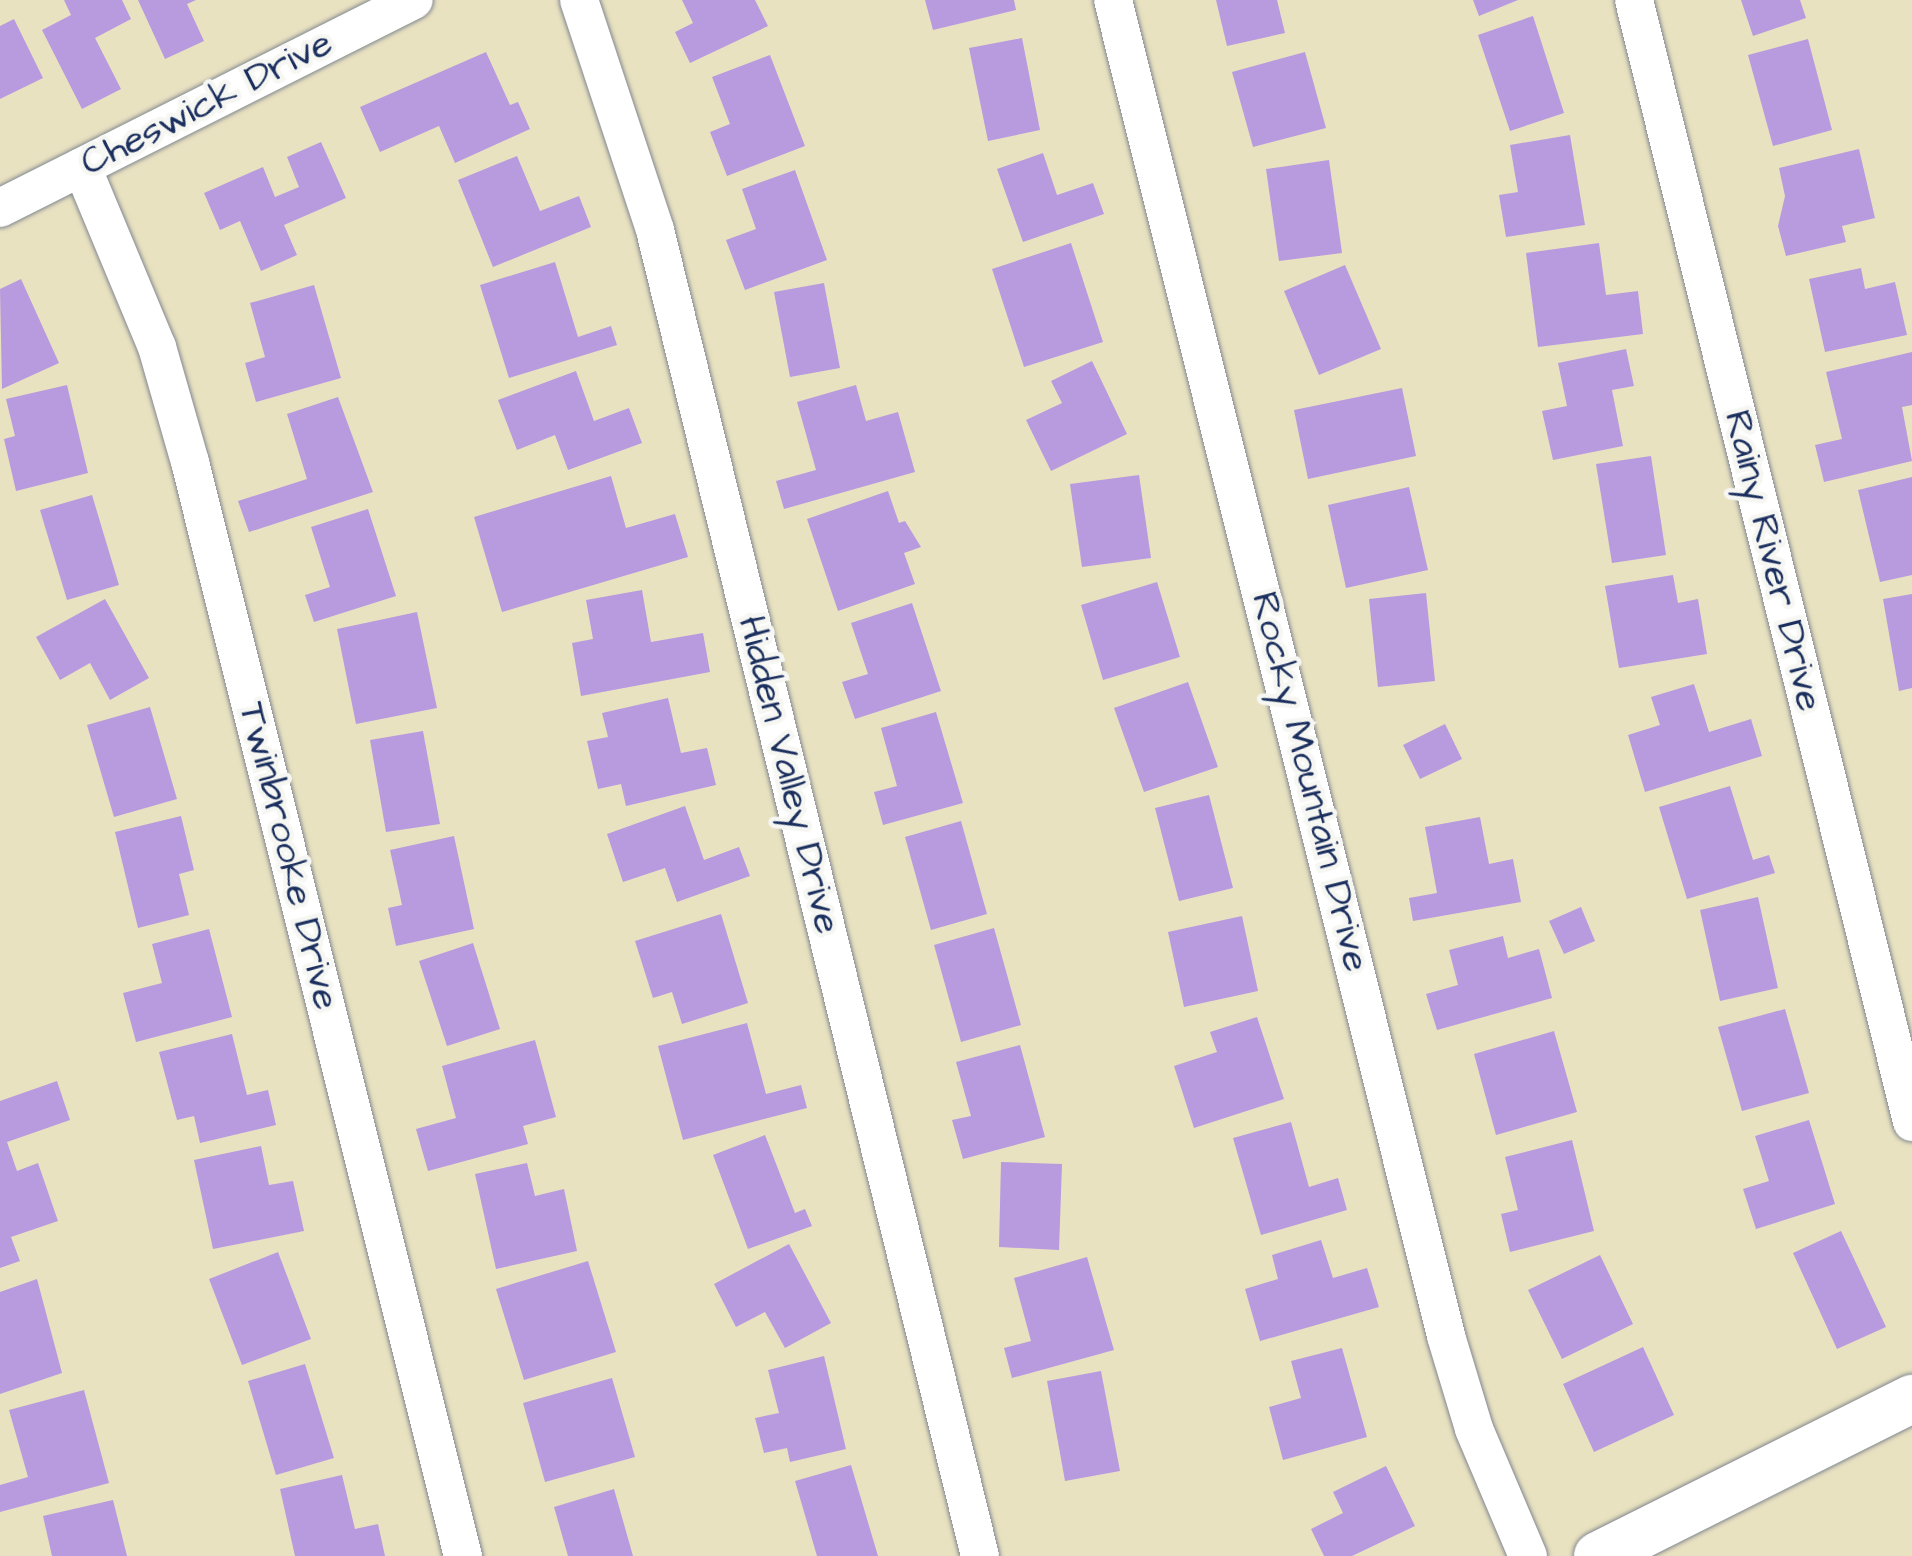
<!DOCTYPE html>
<html>
<head>
<meta charset="utf-8">
<style>
  body { margin:0 }
  #map { position:relative; width:1912px; height:1556px; overflow:hidden; background:#e9e2c1; font-family:"Architects Daughter",sans-serif }
  div>[style] { position:absolute }
  [style*='--x'] { left:calc(var(--x)*1px); top:calc(var(--y)*1px); width:calc(var(--w)*1px); rotate:calc(var(--a)*1deg) }
  .building>* { inset:0; background:#b89adf }
  .roads { filter:drop-shadow(0 0 2px #828890) drop-shadow(0 0 2px #828890) }
  .minor>* { height:38px; margin:-19px; padding:0 19px; transform-origin:19px; border-radius:19px; background:#fff }
  .tertiary>* { height:48px; margin:-24px; padding:0 24px; transform-origin:24px; border-radius:24px; background:#fff }
  span { translate:-50% -50%; white-space:nowrap; text-align:center; line-height:1.15; -webkit-text-stroke:9px #f6f6f2; paint-order:stroke }
  .street-label { font-size:38px; color:#1b2f5e }
</style>
</head>
<body>
<div id="map">
  <div class="building">
    <i style="clip-path:polygon(64px 0,122px 0,131px 19px,95px 38px,121px 89px,82px 109px,42px 30px,71px 15px)"></i>
    <i style="clip-path:polygon(138px 0,196px 0,187px 4px,204px 41px,165px 59px)"></i>
    <i style="clip-path:polygon(682px 0,755px 0,768px 26px,690px 63px,675px 32px,693px 23px)"></i>
    <i style="clip-path:polygon(925px 0,1014px 0,1016px 10px,933px 30px)"></i>
    <i style="clip-path:polygon(1216px 0,1277px 0,1285px 33px,1227px 46px)"></i>
    <i style="clip-path:polygon(1473px 0,1518px 0,1479px 16px)"></i>
    <i style="clip-path:polygon(1741px 0,1800px 0,1806px 18px,1753px 36px)"></i>
    <i style="clip-path:polygon(1533px 16px,1564px 113px,1510px 131px,1478px 35px)"></i>
    <i style="clip-path:polygon(14px 19px,43px 78px,0 99px,0 26px)"></i>
    <i style="clip-path:polygon(1022px 38px,1040px 130px,988px 141px,969px 48px)"></i>
    <i style="clip-path:polygon(1808px 39px,1832px 130px,1773px 146px,1748px 55px)"></i>
    <i style="clip-path:polygon(486px 52px,510px 105px,518px 102px,530px 129px,455px 163px,439px 126px,380px 152px,360px 107px)"></i>
    <i style="clip-path:polygon(1305px 52px,1326px 128px,1253px 147px,1232px 72px)"></i>
    <i style="clip-path:polygon(770px 55px,805px 146px,727px 176px,710px 132px,730px 124px,712px 77px)"></i>
    <i style="clip-path:polygon(1570px 135px,1585px 225px,1506px 237px,1499px 195px,1518px 192px,1510px 145px)"></i>
    <i style="clip-path:polygon(321px 142px,346px 198px,284px 225px,297px 255px,261px 271px,240px 221px,220px 230px,204px 193px,263px 167px,275px 197px,299px 187px,287px 157px)"></i>
    <i style="clip-path:polygon(1859px 149px,1875px 218px,1842px 226px,1846px 242px,1786px 256px,1778px 226px,1785px 196px,1779px 168px)"></i>
    <i style="clip-path:polygon(1043px 153px,1057px 195px,1093px 183px,1104px 214px,1023px 242px,997px 169px)"></i>
    <i style="clip-path:polygon(517px 156px,540px 211px,579px 196px,591px 227px,493px 267px,458px 180px)"></i>
    <i style="clip-path:polygon(1329px 160px,1342px 253px,1279px 261px,1266px 169px)"></i>
    <i style="clip-path:polygon(795px 170px,827px 260px,745px 290px,726px 240px,756px 229px,742px 189px)"></i>
    <i style="clip-path:polygon(1071px 243px,1103px 342px,1024px 367px,992px 269px)"></i>
    <i style="clip-path:polygon(1599px 243px,1606px 295px,1638px 291px,1643px 334px,1538px 347px,1526px 253px)"></i>
    <i style="clip-path:polygon(555px 262px,578px 337px,611px 326px,617px 345px,509px 378px,480px 285px)"></i>
    <i style="clip-path:polygon(1345px 265px,1381px 349px,1319px 375px,1284px 291px)"></i>
    <i style="clip-path:polygon(1861px 268px,1865px 289px,1895px 282px,1907px 335px,1825px 352px,1809px 279px)"></i>
    <i style="clip-path:polygon(21px 279px,59px 363px,2px 389px,0 289px)"></i>
    <i style="clip-path:polygon(824px 283px,840px 368px,790px 377px,774px 292px)"></i>
    <i style="clip-path:polygon(314px 285px,341px 378px,256px 402px,245px 363px,265px 357px,250px 303px)"></i>
    <i style="clip-path:polygon(1626px 349px,1634px 386px,1612px 390px,1623px 446px,1553px 460px,1542px 411px,1567px 406px,1558px 363px)"></i>
    <i style="clip-path:polygon(1912px 352px,1912px 405px,1902px 407px,1912px 461px,1824px 482px,1815px 445px,1842px 439px,1826px 372px)"></i>
    <i style="clip-path:polygon(1092px 361px,1127px 434px,1051px 471px,1026px 420px,1062px 403px,1051px 381px)"></i>
    <i style="clip-path:polygon(576px 371px,594px 421px,629px 408px,642px 443px,568px 470px,555px 435px,517px 450px,498px 400px)"></i>
    <i style="clip-path:polygon(67px 385px,88px 473px,16px 491px,4px 439px,15px 436px,6px 399px)"></i>
    <i style="clip-path:polygon(856px 385px,866px 421px,898px 412px,915px 472px,784px 509px,776px 481px,816px 470px,797px 402px)"></i>
    <i style="clip-path:polygon(1402px 388px,1416px 456px,1308px 479px,1294px 410px)"></i>
    <i style="clip-path:polygon(338px 397px,373px 492px,249px 532px,238px 501px,307px 479px,287px 414px)"></i>
    <i style="clip-path:polygon(1651px 456px,1666px 555px,1612px 563px,1596px 464px)"></i>
    <i style="clip-path:polygon(1139px 475px,1151px 558px,1082px 567px,1070px 484px)"></i>
    <i style="clip-path:polygon(611px 476px,626px 528px,675px 514px,688px 557px,502px 612px,474px 517px)"></i>
    <i style="clip-path:polygon(1912px 477px,1912px 575px,1880px 582px,1858px 490px)"></i>
    <i style="clip-path:polygon(1409px 487px,1428px 570px,1346px 588px,1328px 505px)"></i>
    <i style="clip-path:polygon(888px 491px,899px 523px,905px 521px,921px 547px,904px 553px,915px 584px,838px 611px,807px 519px)"></i>
    <i style="clip-path:polygon(92px 495px,119px 585px,67px 600px,40px 510px)"></i>
    <i style="clip-path:polygon(368px 509px,396px 596px,314px 622px,305px 595px,330px 587px,311px 527px)"></i>
    <i style="clip-path:polygon(1673px 575px,1678px 603px,1698px 599px,1707px 654px,1619px 668px,1605px 586px)"></i>
    <i style="clip-path:polygon(1157px 582px,1180px 657px,1103px 680px,1081px 605px)"></i>
    <i style="clip-path:polygon(642px 590px,651px 642px,703px 633px,710px 672px,581px 696px,572px 643px,593px 639px,586px 600px)"></i>
    <i style="clip-path:polygon(1426px 593px,1435px 681px,1378px 687px,1369px 599px)"></i>
    <i style="clip-path:polygon(1912px 594px,1912px 688px,1899px 691px,1883px 599px)"></i>
    <i style="clip-path:polygon(105px 599px,149px 678px,110px 700px,90px 663px,60px 680px,36px 637px)"></i>
    <i style="clip-path:polygon(912px 603px,941px 691px,855px 719px,842px 682px,868px 674px,851px 623px)"></i>
    <i style="clip-path:polygon(417px 612px,437px 708px,356px 724px,337px 629px)"></i>
    <i style="clip-path:polygon(1188px 682px,1218px 767px,1144px 792px,1114px 708px)"></i>
    <i style="clip-path:polygon(1694px 684px,1709px 732px,1751px 719px,1762px 756px,1645px 792px,1628px 735px,1660px 725px,1651px 697px)"></i>
    <i style="clip-path:polygon(668px 698px,681px 753px,707px 748px,716px 785px,626px 806px,621px 784px,598px 789px,587px 741px,608px 737px,602px 713px)"></i>
    <i style="clip-path:polygon(150px 707px,177px 799px,114px 817px,87px 725px)"></i>
    <i style="clip-path:polygon(936px 712px,963px 803px,883px 825px,874px 792px,897px 786px,881px 728px)"></i>
    <i style="clip-path:polygon(1445px 724px,1462px 759px,1420px 779px,1403px 745px)"></i>
    <i style="clip-path:polygon(423px 731px,440px 824px,386px 832px,370px 740px)"></i>
    <i style="clip-path:polygon(1730px 786px,1753px 860px,1769px 855px,1775px 873px,1687px 899px,1659px 807px)"></i>
    <i style="clip-path:polygon(1209px 795px,1233px 888px,1179px 901px,1155px 808px)"></i>
    <i style="clip-path:polygon(685px 806px,704px 860px,739px 847px,750px 876px,677px 902px,665px 868px,623px 882px,607px 834px)"></i>
    <i style="clip-path:polygon(181px 816px,194px 870px,179px 874px,189px 915px,138px 928px,115px 832px)"></i>
    <i style="clip-path:polygon(1480px 817px,1489px 864px,1513px 859px,1521px 902px,1413px 921px,1409px 898px,1437px 893px,1425px 827px)"></i>
    <i style="clip-path:polygon(961px 821px,987px 914px,931px 930px,905px 837px)"></i>
    <i style="clip-path:polygon(454px 836px,474px 929px,396px 946px,388px 908px,402px 905px,390px 850px)"></i>
    <i style="clip-path:polygon(1758px 897px,1778px 988px,1720px 1001px,1700px 910px)"></i>
    <i style="clip-path:polygon(1581px 907px,1595px 941px,1564px 954px,1549px 921px)"></i>
    <i style="clip-path:polygon(721px 914px,748px 1003px,682px 1024px,672px 992px,653px 998px,635px 941px)"></i>
    <i style="clip-path:polygon(1242px 916px,1258px 991px,1184px 1007px,1168px 932px)"></i>
    <i style="clip-path:polygon(994px 928px,1021px 1025px,961px 1042px,934px 945px)"></i>
    <i style="clip-path:polygon(209px 929px,232px 1017px,136px 1042px,123px 993px,162px 983px,152px 944px)"></i>
    <i style="clip-path:polygon(1503px 936px,1508px 958px,1539px 949px,1552px 998px,1437px 1030px,1426px 994px,1458px 985px,1449px 950px)"></i>
    <i style="clip-path:polygon(473px 943px,500px 1029px,447px 1046px,419px 961px)"></i>
    <i style="clip-path:polygon(1785px 1009px,1809px 1093px,1742px 1111px,1718px 1027px)"></i>
    <i style="clip-path:polygon(1257px 1017px,1284px 1099px,1194px 1128px,1174px 1066px,1217px 1052px,1210px 1032px)"></i>
    <i style="clip-path:polygon(747px 1023px,766px 1094px,801px 1085px,807px 1108px,683px 1140px,658px 1046px)"></i>
    <i style="clip-path:polygon(1554px 1031px,1577px 1112px,1496px 1135px,1474px 1054px)"></i>
    <i style="clip-path:polygon(232px 1034px,247px 1095px,268px 1090px,276px 1125px,200px 1143px,194px 1116px,177px 1120px,159px 1052px)"></i>
    <i style="clip-path:polygon(535px 1040px,556px 1117px,523px 1126px,528px 1144px,428px 1171px,416px 1129px,456px 1118px,442px 1066px)"></i>
    <i style="clip-path:polygon(1020px 1045px,1045px 1137px,963px 1159px,952px 1120px,971px 1116px,956px 1062px)"></i>
    <i style="clip-path:polygon(57px 1081px,70px 1120px,7px 1142px,17px 1171px,38px 1163px,58px 1221px,11px 1237px,20px 1261px,0 1268px,0 1101px)"></i>
    <i style="clip-path:polygon(1809px 1120px,1835px 1204px,1756px 1229px,1743px 1189px,1769px 1181px,1755px 1136px)"></i>
    <i style="clip-path:polygon(1291px 1122px,1309px 1187px,1338px 1178px,1347px 1210px,1261px 1235px,1233px 1138px)"></i>
    <i style="clip-path:polygon(765px 1135px,795px 1213px,805px 1209px,812px 1226px,748px 1249px,713px 1155px)"></i>
    <i style="clip-path:polygon(1572px 1140px,1594px 1231px,1510px 1252px,1501px 1214px,1518px 1210px,1505px 1157px)"></i>
    <i style="clip-path:polygon(261px 1146px,269px 1185px,293px 1181px,304px 1231px,213px 1249px,194px 1160px)"></i>
    <i style="clip-path:polygon(1001px 1162px,1062px 1164px,1059px 1250px,999px 1247px)"></i>
    <i style="clip-path:polygon(527px 1163px,535px 1196px,564px 1189px,577px 1251px,496px 1269px,475px 1174px)"></i>
    <i style="clip-path:polygon(1841px 1231px,1886px 1327px,1837px 1349px,1793px 1253px)"></i>
    <i style="clip-path:polygon(1321px 1240px,1333px 1278px,1367px 1268px,1379px 1307px,1260px 1341px,1245px 1289px,1278px 1279px,1272px 1255px)"></i>
    <i style="clip-path:polygon(789px 1244px,831px 1323px,785px 1348px,765px 1312px,736px 1327px,714px 1284px)"></i>
    <i style="clip-path:polygon(278px 1252px,311px 1339px,242px 1365px,209px 1279px)"></i>
    <i style="clip-path:polygon(1600px 1255px,1633px 1324px,1562px 1359px,1528px 1290px)"></i>
    <i style="clip-path:polygon(1087px 1257px,1114px 1350px,1012px 1378px,1004px 1348px,1031px 1341px,1014px 1278px)"></i>
    <i style="clip-path:polygon(588px 1261px,616px 1352px,524px 1380px,496px 1289px)"></i>
    <i style="clip-path:polygon(37px 1279px,62px 1373px,0 1394px,0 1292px)"></i>
    <i style="clip-path:polygon(1643px 1347px,1674px 1415px,1594px 1452px,1563px 1384px)"></i>
    <i style="clip-path:polygon(1342px 1348px,1367px 1437px,1283px 1460px,1269px 1407px,1301px 1398px,1291px 1361px)"></i>
    <i style="clip-path:polygon(824px 1356px,846px 1449px,790px 1462px,787px 1448px,764px 1453px,755px 1418px,779px 1413px,768px 1370px)"></i>
    <i style="clip-path:polygon(305px 1364px,334px 1458px,276px 1475px,248px 1381px)"></i>
    <i style="clip-path:polygon(1101px 1371px,1120px 1471px,1065px 1481px,1047px 1381px)"></i>
    <i style="clip-path:polygon(612px 1378px,635px 1457px,545px 1482px,523px 1403px)"></i>
    <i style="clip-path:polygon(84px 1390px,109px 1483px,0 1512px,0 1485px,28px 1477px,9px 1410px)"></i>
    <i style="clip-path:polygon(851px 1465px,878px 1556px,817px 1556px,795px 1481px)"></i>
    <i style="clip-path:polygon(1386px 1466px,1415px 1526px,1352px 1556px,1324px 1556px,1311px 1529px,1343px 1513px,1333px 1492px)"></i>
    <i style="clip-path:polygon(342px 1475px,355px 1529px,378px 1524px,385px 1556px,295px 1556px,280px 1489px)"></i>
    <i style="clip-path:polygon(614px 1489px,633px 1556px,568px 1556px,554px 1507px)"></i>
    <i style="clip-path:polygon(113px 1500px,127px 1556px,52px 1556px,43px 1516px)"></i>
  </div>
  <div class="roads">
    <div class="minor">
      <i style="--x:579;--y:0;--w:242;--a:71.7"></i>
      <i style="--x:655;--y:230;--w:1365;--a:76.23"></i>
      <i style="--x:1113;--y:0;--w:1377;--a:76"></i>
      <i style="--x:1446;--y:1336;--w:97;--a:73.2"></i>
      <i style="--x:1474;--y:1429;--w:138;--a:67"></i>
      <i style="--x:1634;--y:0;--w:1156;--a:76.08"></i>
      <i style="--x:82;--y:167;--w:195;--a:67.4"></i>
      <i style="--x:157;--y:347;--w:120;--a:74"></i>
      <i style="--x:190;--y:462;--w:1128;--a:75.99"></i>
      <i style="--x:0;--y:208;--w:463;--a:-26.7"></i>
    </div>
    <div class="tertiary">
      <i style="--x:1598;--y:1556;--w:351;--a:-26.6"></i>
    </div>
  </div>
  <div class="street-label">
    <span style="left:207px;top:104px;rotate:-27deg">Cheswick Drive</span>
    <span style="left:1772px;top:561px;rotate:76deg">Rainy River Drive</span>
    <span style="left:788px;top:775px;rotate:76deg">Hidden Valley Drive</span>
    <span style="left:1309px;top:782px;rotate:76deg">Rocky Mountain Drive</span>
    <span style="left:288px;top:856px;rotate:76deg">Twinbrooke Drive</span>
  </div>
</div>
</body>
</html>
